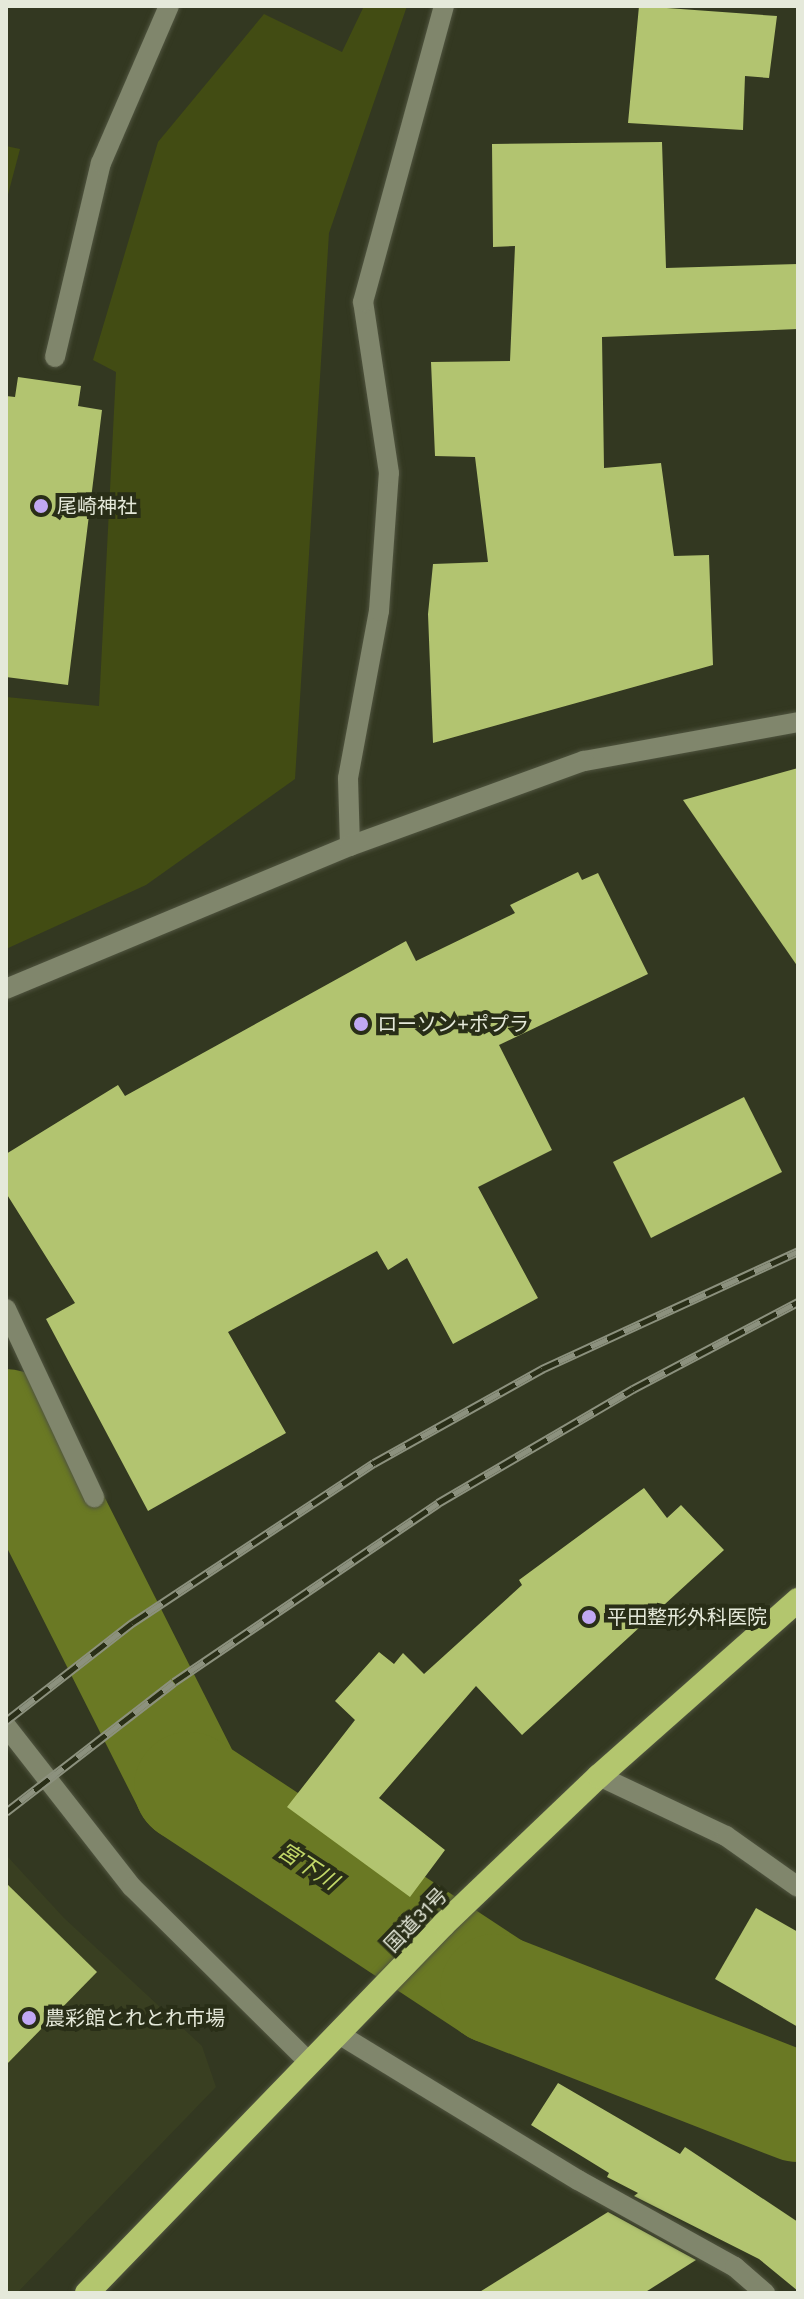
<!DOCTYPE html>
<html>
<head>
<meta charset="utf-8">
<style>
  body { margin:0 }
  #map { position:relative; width:804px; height:2299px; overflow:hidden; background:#333821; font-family:"Work Sans","Noto Sans JP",sans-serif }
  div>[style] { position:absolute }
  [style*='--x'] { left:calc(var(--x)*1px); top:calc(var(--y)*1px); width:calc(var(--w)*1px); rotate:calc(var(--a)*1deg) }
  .built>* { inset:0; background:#393f21 }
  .green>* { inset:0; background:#424c13 }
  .river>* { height:110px; margin:-55px; padding:0 55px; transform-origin:55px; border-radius:55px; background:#6a7924 }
  .building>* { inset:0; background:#b2c470 }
  .roads { filter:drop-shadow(0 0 2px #50543f) drop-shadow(0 0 2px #50543f) }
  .lane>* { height:20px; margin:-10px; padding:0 10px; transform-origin:10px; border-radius:10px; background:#80866c }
  .street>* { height:20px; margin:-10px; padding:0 10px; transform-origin:10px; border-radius:10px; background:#80866c }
  .secondary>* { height:20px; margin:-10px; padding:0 10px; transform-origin:10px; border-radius:10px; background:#80866c }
  .highway>* { height:24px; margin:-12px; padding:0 12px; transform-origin:12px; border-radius:12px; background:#b3c66e }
  .rail>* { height:9px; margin-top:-4.5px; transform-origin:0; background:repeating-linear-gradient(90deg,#292e17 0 18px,#8c917e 0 36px); box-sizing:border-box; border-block:2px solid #8c917e }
  .dots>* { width:22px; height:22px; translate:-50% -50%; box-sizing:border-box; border:4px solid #292e17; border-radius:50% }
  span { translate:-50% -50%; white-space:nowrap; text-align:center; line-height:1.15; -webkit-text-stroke:8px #292e17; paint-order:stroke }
  .poi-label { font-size:20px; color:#e5e9da }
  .left { translate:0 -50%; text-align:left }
  .street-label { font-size:20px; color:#e5e9da }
  .water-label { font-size:22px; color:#c2d868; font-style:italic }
  .frame { position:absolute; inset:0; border:8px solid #e5e9da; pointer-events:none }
</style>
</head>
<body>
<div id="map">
  <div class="built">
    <i style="clip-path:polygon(8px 1857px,64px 1918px,202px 2046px,216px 2087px,17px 2293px,6px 2293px)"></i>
  </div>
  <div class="green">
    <i style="clip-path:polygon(364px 6px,407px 6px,329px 233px,295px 779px,146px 885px,6px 949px,6px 697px,99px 706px,116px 372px,93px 360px,158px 142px,264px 14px,342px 52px)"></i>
    <i style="clip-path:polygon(6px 146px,20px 149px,6px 202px)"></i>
  </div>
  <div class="river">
    <i style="--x:6;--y:1424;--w:407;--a:63.2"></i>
    <i style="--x:189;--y:1787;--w:367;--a:33.4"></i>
    <i style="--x:495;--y:1989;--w:325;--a:21.3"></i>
  </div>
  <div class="building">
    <i style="clip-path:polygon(639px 6px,777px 16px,769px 78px,745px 76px,743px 130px,628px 123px)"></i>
    <i style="clip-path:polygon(662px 142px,666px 268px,798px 264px,798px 329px,602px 337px,604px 468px,661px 463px,674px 556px,709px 555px,713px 665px,433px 743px,428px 614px,433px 564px,488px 562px,475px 457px,435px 456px,431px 362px,510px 361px,515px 246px,493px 247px,492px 144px)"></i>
    <i style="clip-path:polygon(18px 377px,81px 386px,78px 406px,102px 410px,68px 685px,6px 677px,6px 396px,15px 397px)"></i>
    <i style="clip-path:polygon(798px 768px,798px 967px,683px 800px)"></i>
    <i style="clip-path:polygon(578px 872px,582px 880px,598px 873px,648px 974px,499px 1045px,552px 1150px,478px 1187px,538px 1298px,453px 1344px,407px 1258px,388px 1270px,377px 1251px,228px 1332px,286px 1433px,148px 1511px,46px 1319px,75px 1303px,6px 1193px,6px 1154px,118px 1085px,125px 1096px,406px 941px,416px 961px,515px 913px,510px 905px)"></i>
    <i style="clip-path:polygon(744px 1097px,782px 1172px,651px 1238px,613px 1162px)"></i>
    <i style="clip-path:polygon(644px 1488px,667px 1518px,681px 1505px,724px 1550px,522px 1735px,476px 1686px,379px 1798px,445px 1850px,410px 1897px,287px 1807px,355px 1720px,335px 1701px,379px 1652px,394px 1664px,403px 1653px,424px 1674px,522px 1585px,519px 1580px)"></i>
    <i style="clip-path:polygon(6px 1883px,97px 1972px,6px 2065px)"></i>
    <i style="clip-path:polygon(756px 1908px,798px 1932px,798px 2027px,715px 1979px)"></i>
    <i style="clip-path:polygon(558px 2083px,680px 2154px,685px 2147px,798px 2222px,798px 2291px,759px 2259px,634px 2196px,638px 2193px,607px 2177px,609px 2173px,531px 2125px)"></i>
    <i style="clip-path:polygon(608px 2212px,696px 2260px,644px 2293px,478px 2293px)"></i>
  </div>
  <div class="roads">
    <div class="lane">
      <i style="--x:55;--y:357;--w:199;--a:-76.7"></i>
      <i style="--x:101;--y:163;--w:171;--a:-66.6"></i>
      <i style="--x:6;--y:1309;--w:208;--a:64.9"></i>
    </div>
    <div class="street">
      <i style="--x:584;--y:761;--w:218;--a:-10.3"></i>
      <i style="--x:350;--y:846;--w:68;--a:-91.7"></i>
      <i style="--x:348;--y:778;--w:170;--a:-79.5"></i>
      <i style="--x:379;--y:611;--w:138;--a:-85.9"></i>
      <i style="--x:389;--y:473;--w:173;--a:-98.6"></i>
      <i style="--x:363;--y:302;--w:307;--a:-74.7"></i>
      <i style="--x:599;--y:1776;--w:140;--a:25.3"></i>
      <i style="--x:726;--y:1836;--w:88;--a:35.3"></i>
      <i style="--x:337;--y:2033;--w:282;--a:31.4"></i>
      <i style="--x:578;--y:2180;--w:179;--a:29"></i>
      <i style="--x:735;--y:2267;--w:40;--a:41"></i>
    </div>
    <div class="secondary">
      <i style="--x:6;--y:989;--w:373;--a:-22.6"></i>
      <i style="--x:350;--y:846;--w:249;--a:-20"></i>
      <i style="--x:6;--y:1726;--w:204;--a:52"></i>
      <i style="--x:132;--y:1887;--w:247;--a:44.7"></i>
    </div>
    <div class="highway">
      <i style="--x:87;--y:2293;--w:513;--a:-45.95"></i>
      <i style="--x:444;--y:1924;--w:214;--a:-43.7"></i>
      <i style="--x:599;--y:1776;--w:266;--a:-41.5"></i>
    </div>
  </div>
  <div class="rail">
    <i style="--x:6;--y:1721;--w:160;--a:-37.9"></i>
    <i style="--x:132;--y:1623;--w:290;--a:-33.5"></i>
    <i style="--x:374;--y:1463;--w:193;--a:-29.2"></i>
    <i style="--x:542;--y:1369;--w:282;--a:-24.7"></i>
    <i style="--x:6;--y:1812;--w:212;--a:-37.7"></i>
    <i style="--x:174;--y:1682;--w:319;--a:-34.1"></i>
    <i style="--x:438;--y:1503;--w:226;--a:-30.3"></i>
    <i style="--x:633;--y:1389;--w:187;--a:-27.8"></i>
  </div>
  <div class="dots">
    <i style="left:41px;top:506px;background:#c1a8f3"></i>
    <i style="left:361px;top:1024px;background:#c1a8f3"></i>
    <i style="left:589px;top:1617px;background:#c1a8f3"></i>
    <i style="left:29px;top:2018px;background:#c1a8f3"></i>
  </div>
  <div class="poi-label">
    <span class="left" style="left:57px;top:506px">尾崎神社</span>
    <span class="left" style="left:377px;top:1024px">ローソン+ポプラ</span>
    <span class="left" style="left:607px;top:1617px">平田整形外科医院</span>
    <span class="left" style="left:45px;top:2018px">農彩館とれとれ市場</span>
  </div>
  <div class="street-label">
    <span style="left:416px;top:1920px;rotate:-46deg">国道31号</span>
  </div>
  <div class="water-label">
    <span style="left:308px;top:1866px;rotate:33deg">宮下川</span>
  </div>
  <div class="frame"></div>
</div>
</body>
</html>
